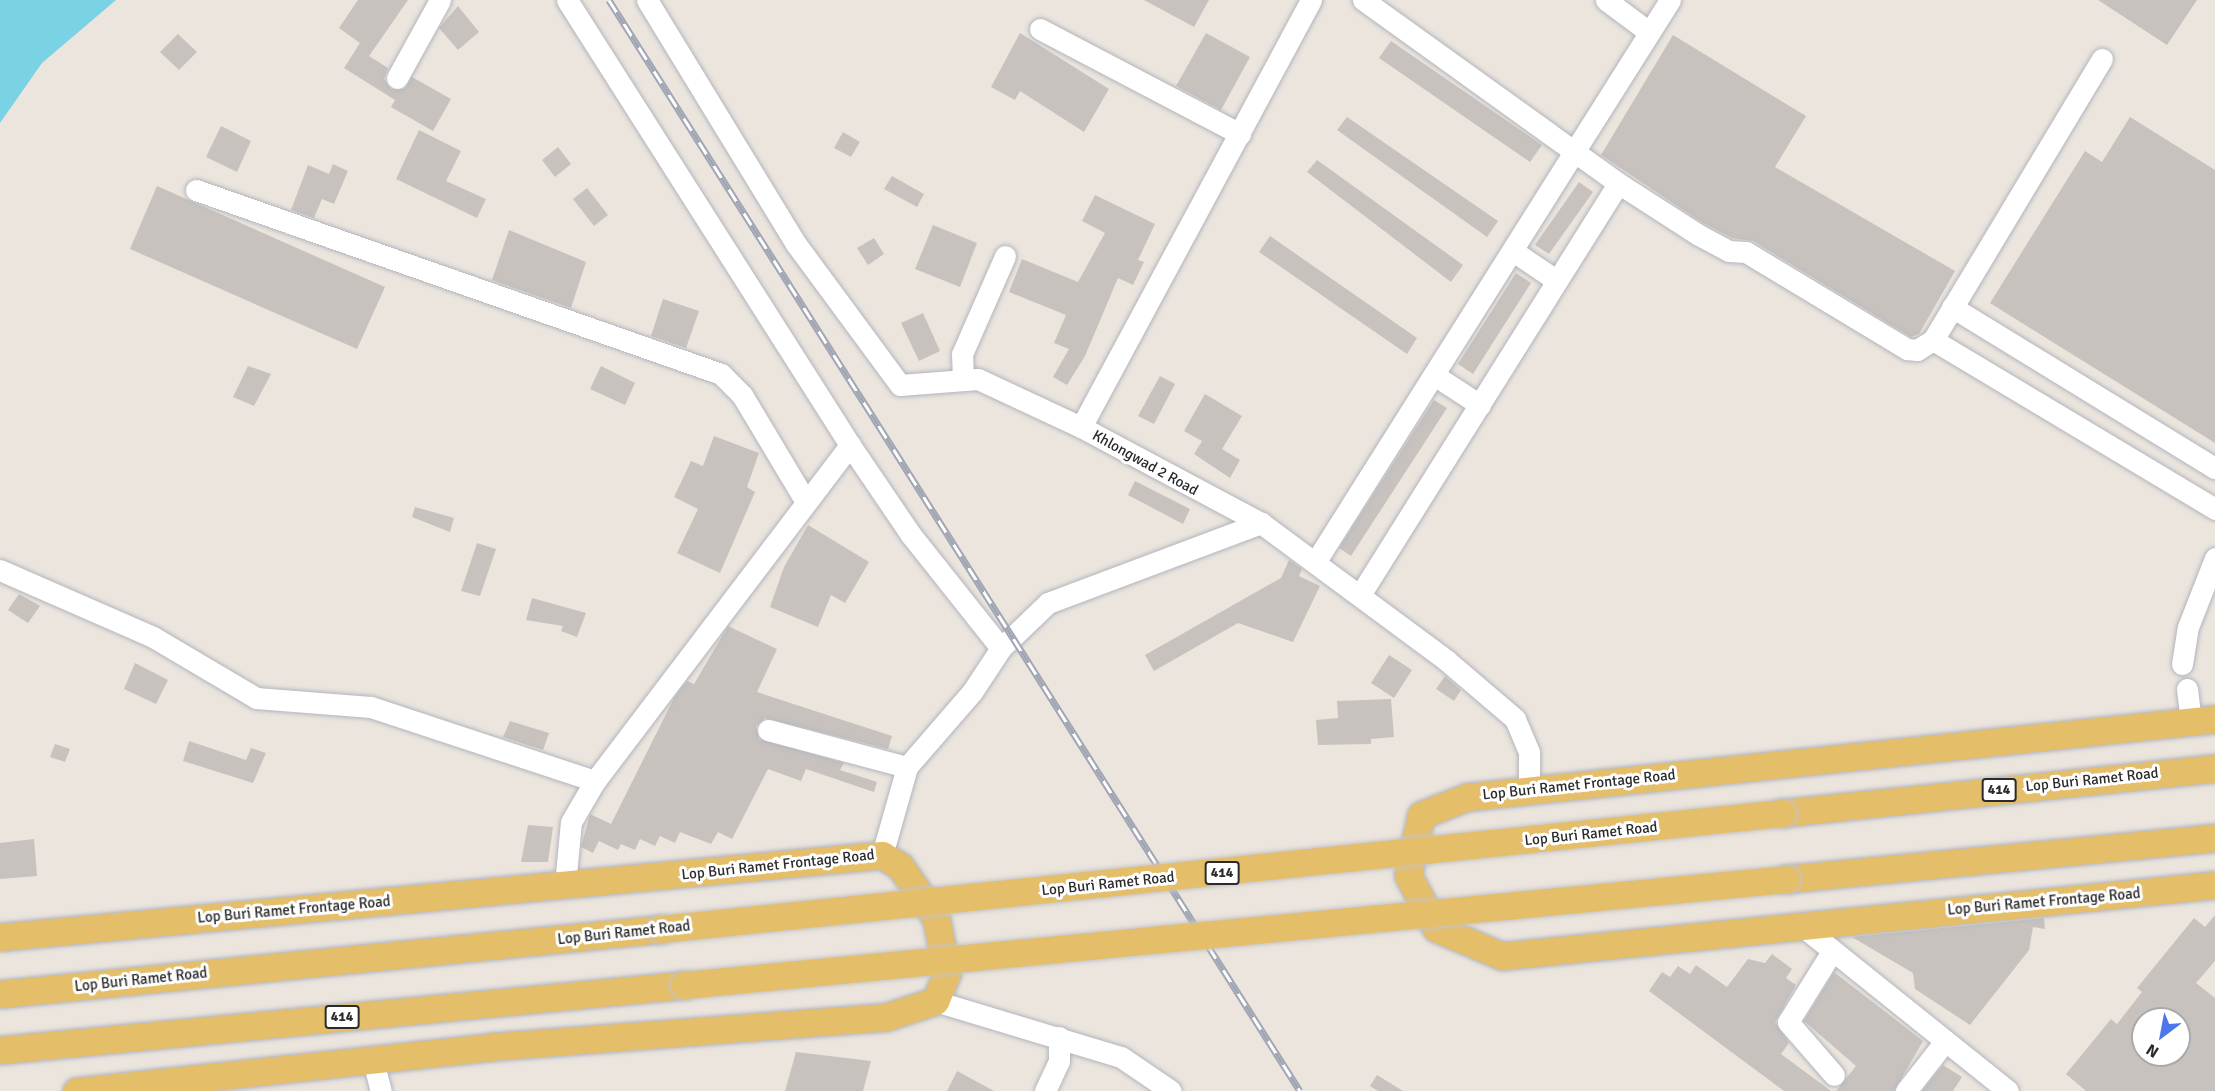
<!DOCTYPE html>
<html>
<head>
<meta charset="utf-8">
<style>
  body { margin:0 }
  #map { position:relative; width:2215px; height:1091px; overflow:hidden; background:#ece5de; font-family:Signika,sans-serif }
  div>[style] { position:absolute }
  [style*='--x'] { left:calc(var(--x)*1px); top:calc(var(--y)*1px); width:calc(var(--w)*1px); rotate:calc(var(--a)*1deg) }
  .water>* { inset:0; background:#7ad2e5 }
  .building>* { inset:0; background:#c7c2be }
  .roads { filter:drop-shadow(0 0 2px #b2b5bd) drop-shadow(0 0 2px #b2b5bd) }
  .minor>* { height:21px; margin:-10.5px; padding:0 10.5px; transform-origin:10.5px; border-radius:10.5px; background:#fff }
  .major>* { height:27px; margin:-13.5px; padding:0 13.5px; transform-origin:13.5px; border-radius:13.5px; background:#e5be6a }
  .rail>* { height:7px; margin-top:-3.5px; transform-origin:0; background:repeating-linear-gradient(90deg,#fff 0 14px,#a1a6b4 0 28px); box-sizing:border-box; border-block:2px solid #a1a6b4 }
  .bridges { filter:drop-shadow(0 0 2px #c4c4c4) drop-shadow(0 0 2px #c4c4c4) }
  .major-bridge>* { height:27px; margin:-13.5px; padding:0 13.5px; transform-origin:13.5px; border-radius:13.5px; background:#e5be6a }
  span { translate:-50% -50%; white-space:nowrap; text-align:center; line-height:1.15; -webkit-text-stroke:6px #fff; paint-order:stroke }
  .shield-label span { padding:2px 4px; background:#fff; border:2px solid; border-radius:4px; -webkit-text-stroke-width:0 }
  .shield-label { font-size:14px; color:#2b2b2b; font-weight:700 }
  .street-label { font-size:15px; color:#2b2b2b }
  .north { position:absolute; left:2131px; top:1007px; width:60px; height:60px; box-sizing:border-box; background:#fff; border:2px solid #aaa; border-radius:50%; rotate:212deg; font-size:16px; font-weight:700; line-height:24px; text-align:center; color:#2b2b2b }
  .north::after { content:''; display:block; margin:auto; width:21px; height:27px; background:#4c77eb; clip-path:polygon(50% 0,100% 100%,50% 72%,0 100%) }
</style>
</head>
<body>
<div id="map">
  <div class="water">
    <i style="clip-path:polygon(0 0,116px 0,42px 63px,0 123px)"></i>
  </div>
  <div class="building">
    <i style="clip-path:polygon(358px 0,408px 0,369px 56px,388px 68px,384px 79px,391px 89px,404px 89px,412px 77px,451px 99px,433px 131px,391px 107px,395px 100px,344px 68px,360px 43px,339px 28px)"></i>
    <i style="clip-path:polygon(1144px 0,1209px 0,1194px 27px)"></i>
    <i style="clip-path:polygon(2098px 0,2197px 0,2167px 45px)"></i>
    <i style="clip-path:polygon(458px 6px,479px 32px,458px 50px,439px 28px)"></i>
    <i style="clip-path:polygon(1020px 33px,1109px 89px,1084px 132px,1020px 91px,1015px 100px,991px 87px)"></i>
    <i style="clip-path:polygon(1206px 33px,1250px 57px,1221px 110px,1176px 86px)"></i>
    <i style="clip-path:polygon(178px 34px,197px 52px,179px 70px,160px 52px)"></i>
    <i style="clip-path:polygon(1673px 35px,1806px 116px,1775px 167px,1955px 271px,1919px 334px,1911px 337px,1753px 241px,1732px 238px,1703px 223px,1601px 155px)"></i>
    <i style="clip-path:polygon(1391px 41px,1542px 145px,1530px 162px,1379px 58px)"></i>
    <i style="clip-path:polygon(1347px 117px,1498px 221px,1487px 237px,1337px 130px)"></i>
    <i style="clip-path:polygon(2130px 117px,2215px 170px,2215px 443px,1990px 303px,2085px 151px,2102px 162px)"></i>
    <i style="clip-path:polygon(221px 126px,251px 141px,237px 172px,206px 157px)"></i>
    <i style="clip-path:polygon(419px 130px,461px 151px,446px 181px,486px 199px,477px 218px,396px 179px)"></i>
    <i style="clip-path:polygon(843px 132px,860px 142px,851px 157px,834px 148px)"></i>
    <i style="clip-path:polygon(558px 147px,571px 164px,555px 177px,542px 160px)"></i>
    <i style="clip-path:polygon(1317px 160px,1463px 265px,1451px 282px,1307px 172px)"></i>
    <i style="clip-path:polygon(333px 164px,348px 171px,334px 204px,322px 199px,314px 218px,291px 210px,308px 165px,329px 174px)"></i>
    <i style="clip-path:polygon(892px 176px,924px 194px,917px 207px,884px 189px)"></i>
    <i style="clip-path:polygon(1579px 182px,1593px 192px,1549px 254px,1535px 245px)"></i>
    <i style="clip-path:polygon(157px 186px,385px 287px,357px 349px,130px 249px)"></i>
    <i style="clip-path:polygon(587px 188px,608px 215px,594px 226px,573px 199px)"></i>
    <i style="clip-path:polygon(1095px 195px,1155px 224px,1138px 260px,1144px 262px,1133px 285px,1118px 278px,1085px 356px,1067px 385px,1053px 377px,1069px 349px,1054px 343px,1066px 315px,1009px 292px,1022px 259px,1078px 282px,1105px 233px,1082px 221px)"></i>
    <i style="clip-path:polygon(933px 225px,977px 243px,960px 287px,915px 269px)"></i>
    <i style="clip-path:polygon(509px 230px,586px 262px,571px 308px,492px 280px)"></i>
    <i style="clip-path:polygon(1270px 236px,1417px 338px,1407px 354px,1259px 252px)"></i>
    <i style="clip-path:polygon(874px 238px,884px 254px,868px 265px,857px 248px)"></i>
    <i style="clip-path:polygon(1516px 273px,1531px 283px,1473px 374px,1458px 364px)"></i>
    <i style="clip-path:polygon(663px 299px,699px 311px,686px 348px,651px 336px)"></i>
    <i style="clip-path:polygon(923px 313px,940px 351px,919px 361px,901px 323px)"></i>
    <i style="clip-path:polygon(248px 366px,271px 374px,254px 406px,233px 397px)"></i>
    <i style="clip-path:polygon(601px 366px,635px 383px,625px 405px,590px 389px)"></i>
    <i style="clip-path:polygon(1160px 376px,1175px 384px,1154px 424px,1138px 416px)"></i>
    <i style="clip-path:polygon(1205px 394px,1242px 416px,1222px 449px,1240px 460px,1230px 478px,1194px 454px,1202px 441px,1184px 431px)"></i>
    <i style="clip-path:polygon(1434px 400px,1447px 408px,1351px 556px,1339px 548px)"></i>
    <i style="clip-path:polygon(714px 436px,759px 453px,747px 487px,755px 492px,720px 573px,677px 553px,698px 509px,674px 497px,691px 461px,703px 466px)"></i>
    <i style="clip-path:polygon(1135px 481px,1190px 509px,1183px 524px,1128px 495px)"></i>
    <i style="clip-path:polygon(415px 507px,454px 518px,450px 532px,412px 517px)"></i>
    <i style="clip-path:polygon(808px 525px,869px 562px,845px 603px,831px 595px,818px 627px,770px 607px,784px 567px)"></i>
    <i style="clip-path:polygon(477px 543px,496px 549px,480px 596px,461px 591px)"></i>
    <i style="clip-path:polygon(1289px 560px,1302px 569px,1299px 576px,1320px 586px,1293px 642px,1238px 623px,1154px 671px,1145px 655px,1281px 578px)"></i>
    <i style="clip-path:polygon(19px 594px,40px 606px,28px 623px,8px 610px)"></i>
    <i style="clip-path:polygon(532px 598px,586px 613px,577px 637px,561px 631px,563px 626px,526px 620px)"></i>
    <i style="clip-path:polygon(728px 626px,777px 649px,757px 692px,892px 736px,888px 749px,765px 718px,756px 726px,759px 739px,844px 763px,840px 770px,877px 782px,874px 792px,806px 769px,801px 781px,768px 769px,732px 839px,718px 832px,711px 844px,680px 832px,675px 843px,660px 836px,655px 846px,640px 839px,635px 850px,621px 844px,618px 850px,599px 841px,593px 853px,581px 847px,590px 814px,611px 824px,674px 698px,687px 681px,694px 684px)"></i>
    <i style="clip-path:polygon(1389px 655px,1412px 670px,1394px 698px,1371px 683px)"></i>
    <i style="clip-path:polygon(135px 663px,168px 680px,156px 704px,124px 689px)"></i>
    <i style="clip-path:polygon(1445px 676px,1461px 690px,1454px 701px,1436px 689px)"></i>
    <i style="clip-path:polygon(1391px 699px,1394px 737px,1371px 739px,1371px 744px,1318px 745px,1316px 720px,1338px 718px,1337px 701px)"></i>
    <i style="clip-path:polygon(510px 721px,549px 733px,543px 750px,503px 737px)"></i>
    <i style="clip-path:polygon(189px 741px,246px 760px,251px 748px,266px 753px,253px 783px,183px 761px)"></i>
    <i style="clip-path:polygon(55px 744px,70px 749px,65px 762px,50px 757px)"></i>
    <i style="clip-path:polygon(528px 825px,553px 827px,548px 862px,521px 862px)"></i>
    <i style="clip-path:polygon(34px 839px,37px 876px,0 879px,0 843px)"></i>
    <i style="clip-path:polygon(evenodd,2215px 915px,2215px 961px,2196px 983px,2215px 998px,2215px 1091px,2086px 1091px,2066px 1074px,2111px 1019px,2117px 1024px,2142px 992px,2137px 988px,2194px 918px,2205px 927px,2215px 915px,2143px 1019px,2179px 1019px,2179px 1055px,2143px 1055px,2143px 1019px)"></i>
    <i style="clip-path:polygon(2044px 918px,2045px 929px,2033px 927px,2029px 950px,1970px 1025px,1915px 989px,1913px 973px,1852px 937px)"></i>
    <i style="clip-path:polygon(1772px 954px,1792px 969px,1786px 978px,1796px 985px,1775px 1022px,1789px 1043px,1781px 1054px,1831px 1091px,1784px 1091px,1649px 991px,1662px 972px,1670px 977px,1678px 966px,1690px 974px,1696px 965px,1727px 987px,1748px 959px,1765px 963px)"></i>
    <i style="clip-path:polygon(1834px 972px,1923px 1041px,1894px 1091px,1836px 1091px,1856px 1066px,1804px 1021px)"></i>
    <i style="clip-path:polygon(796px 1052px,871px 1061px,863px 1091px,785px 1091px)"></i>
    <i style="clip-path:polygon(1943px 1065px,1962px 1077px,1953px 1091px,1922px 1091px)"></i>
    <i style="clip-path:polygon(957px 1071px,994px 1091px,947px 1091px)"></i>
    <i style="clip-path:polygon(1377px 1075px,1403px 1091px,1378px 1091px,1370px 1086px)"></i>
  </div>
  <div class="roads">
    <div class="minor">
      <i style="--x:567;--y:0;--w:527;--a:57.55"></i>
      <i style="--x:647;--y:0;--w:286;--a:58.6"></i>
      <i style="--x:796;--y:244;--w:175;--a:53.6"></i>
      <i style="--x:900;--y:385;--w:78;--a:-4.4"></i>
      <i style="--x:978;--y:379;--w:114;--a:25"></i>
      <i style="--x:1311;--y:0;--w:485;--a:118.3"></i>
      <i style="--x:1081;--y:427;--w:204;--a:28.1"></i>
      <i style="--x:1261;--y:523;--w:230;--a:36.5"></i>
      <i style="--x:1446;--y:660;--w:91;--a:40.5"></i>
      <i style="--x:1515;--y:719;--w:36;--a:67"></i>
      <i style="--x:1529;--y:752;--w:35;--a:90"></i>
      <i style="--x:1606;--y:0;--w:54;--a:36.7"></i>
      <i style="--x:1040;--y:29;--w:226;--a:27.7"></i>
      <i style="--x:397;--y:78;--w:89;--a:-61.1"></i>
      <i style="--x:1618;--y:183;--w:94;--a:32.8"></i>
      <i style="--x:1697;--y:234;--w:36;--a:28"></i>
      <i style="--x:1729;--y:251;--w:17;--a:3"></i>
      <i style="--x:1746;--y:252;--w:188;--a:31.1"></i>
      <i style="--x:1907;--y:349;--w:10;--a:6"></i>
      <i style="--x:1917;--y:350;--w:19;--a:-32"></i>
      <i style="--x:1933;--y:340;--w:328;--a:-59"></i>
      <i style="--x:196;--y:190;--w:556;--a:19.31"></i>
      <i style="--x:721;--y:374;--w:30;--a:45"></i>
      <i style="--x:742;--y:395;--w:125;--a:59.1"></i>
      <i style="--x:1513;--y:251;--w:52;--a:34"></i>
      <i style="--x:1952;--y:307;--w:308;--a:31.5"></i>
      <i style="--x:1933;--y:340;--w:329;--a:30.9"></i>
      <i style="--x:1434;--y:375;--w:55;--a:33.1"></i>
      <i style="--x:963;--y:380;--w:26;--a:-92"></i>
      <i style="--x:962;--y:354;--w:107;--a:-66.3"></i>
      <i style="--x:1316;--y:561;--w:663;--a:-57.75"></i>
      <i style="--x:0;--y:570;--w:167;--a:23.6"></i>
      <i style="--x:153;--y:637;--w:120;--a:30.6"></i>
      <i style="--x:256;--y:698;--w:115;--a:4.5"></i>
      <i style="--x:371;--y:707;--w:236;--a:18.3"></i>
      <i style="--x:1360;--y:595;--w:486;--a:-57.9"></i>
      <i style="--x:1618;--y:183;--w:314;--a:-144.3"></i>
      <i style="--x:2182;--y:664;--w:37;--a:-81"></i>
      <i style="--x:2188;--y:627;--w:74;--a:-68.6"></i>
      <i style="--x:2187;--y:689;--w:31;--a:83"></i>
      <i style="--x:768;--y:730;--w:144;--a:14.9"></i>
      <i style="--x:882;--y:855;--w:91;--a:-74.1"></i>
      <i style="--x:907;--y:767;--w:99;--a:-49.1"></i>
      <i style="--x:972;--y:692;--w:53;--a:-56.6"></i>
      <i style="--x:1001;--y:648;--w:65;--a:-43.8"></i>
      <i style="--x:1048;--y:603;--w:228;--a:-20.6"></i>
      <i style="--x:565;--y:885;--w:63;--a:-84.6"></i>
      <i style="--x:571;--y:822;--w:48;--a:-59.7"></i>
      <i style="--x:595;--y:781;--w:422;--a:-52.8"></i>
      <i style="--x:850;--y:445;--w:109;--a:55.9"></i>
      <i style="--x:911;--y:535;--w:144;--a:51.5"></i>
      <i style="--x:1801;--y:925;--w:265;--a:38.7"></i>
      <i style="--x:1831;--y:953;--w:81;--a:121.9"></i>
      <i style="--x:1788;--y:1022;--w:70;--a:49"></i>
      <i style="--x:935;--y:1001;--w:194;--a:16.8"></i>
      <i style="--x:1121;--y:1057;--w:60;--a:34.2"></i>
      <i style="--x:373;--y:1060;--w:32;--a:76"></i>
      <i style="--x:1045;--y:1091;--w:33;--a:-65"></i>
      <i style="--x:1059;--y:1061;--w:24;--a:-90"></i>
      <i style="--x:1906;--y:1091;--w:60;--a:-51.8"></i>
    </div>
    <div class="major">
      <i style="--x:2215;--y:719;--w:752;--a:174.05"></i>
      <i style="--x:1467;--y:797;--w:49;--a:158.6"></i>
      <i style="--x:1421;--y:815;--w:61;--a:102.2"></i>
      <i style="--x:1408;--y:875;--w:60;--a:62.2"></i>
      <i style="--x:1436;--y:928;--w:72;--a:23"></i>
      <i style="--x:1502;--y:956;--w:717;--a:-5.69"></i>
      <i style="--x:1782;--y:813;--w:435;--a:-5.9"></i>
      <i style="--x:1786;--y:879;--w:431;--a:-5.5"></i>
      <i style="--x:0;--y:937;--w:886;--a:-5.31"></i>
      <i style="--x:882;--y:855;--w:21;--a:31"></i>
      <i style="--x:900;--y:866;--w:63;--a:55.3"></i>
      <i style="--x:936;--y:918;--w:56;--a:78.7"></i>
      <i style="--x:947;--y:973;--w:30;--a:113"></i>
      <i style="--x:935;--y:1001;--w:52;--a:161.9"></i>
      <i style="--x:886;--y:1017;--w:396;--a:175.7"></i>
      <i style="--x:491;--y:1047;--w:417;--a:173.9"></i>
      <i style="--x:0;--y:994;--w:664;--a:-5.62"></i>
      <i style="--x:0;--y:1050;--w:687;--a:-5.43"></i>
    </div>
  </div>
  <div class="rail">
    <i style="--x:609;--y:0;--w:1291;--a:57.65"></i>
  </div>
  <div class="bridges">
    <div class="major-bridge">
      <i style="--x:661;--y:929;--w:1127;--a:-5.91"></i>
      <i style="--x:684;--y:985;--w:1107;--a:-5.49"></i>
    </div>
  </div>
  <div class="shield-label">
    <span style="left:1999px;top:790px">414</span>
    <span style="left:1222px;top:873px">414</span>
    <span style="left:342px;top:1017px">414</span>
  </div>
  <div class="street-label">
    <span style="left:1145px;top:463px;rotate:29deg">Khlongwad 2 Road</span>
    <span style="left:2092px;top:780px;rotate:-6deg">Lop Buri Ramet Road</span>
    <span style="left:1579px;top:785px;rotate:-6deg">Lop Buri Ramet Frontage Road</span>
    <span style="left:1591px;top:834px;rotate:-6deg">Lop Buri Ramet Road</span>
    <span style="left:778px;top:865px;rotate:-6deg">Lop Buri Ramet Frontage Road</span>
    <span style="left:1108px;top:884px;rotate:-6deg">Lop Buri Ramet Road</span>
    <span style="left:2044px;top:902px;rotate:-5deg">Lop Buri Ramet Frontage Road</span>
    <span style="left:294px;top:910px;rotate:-5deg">Lop Buri Ramet Frontage Road</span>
    <span style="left:624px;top:933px;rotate:-6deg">Lop Buri Ramet Road</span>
    <span style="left:141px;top:980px;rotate:-6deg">Lop Buri Ramet Road</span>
  </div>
  <div class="north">N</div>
</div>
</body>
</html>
